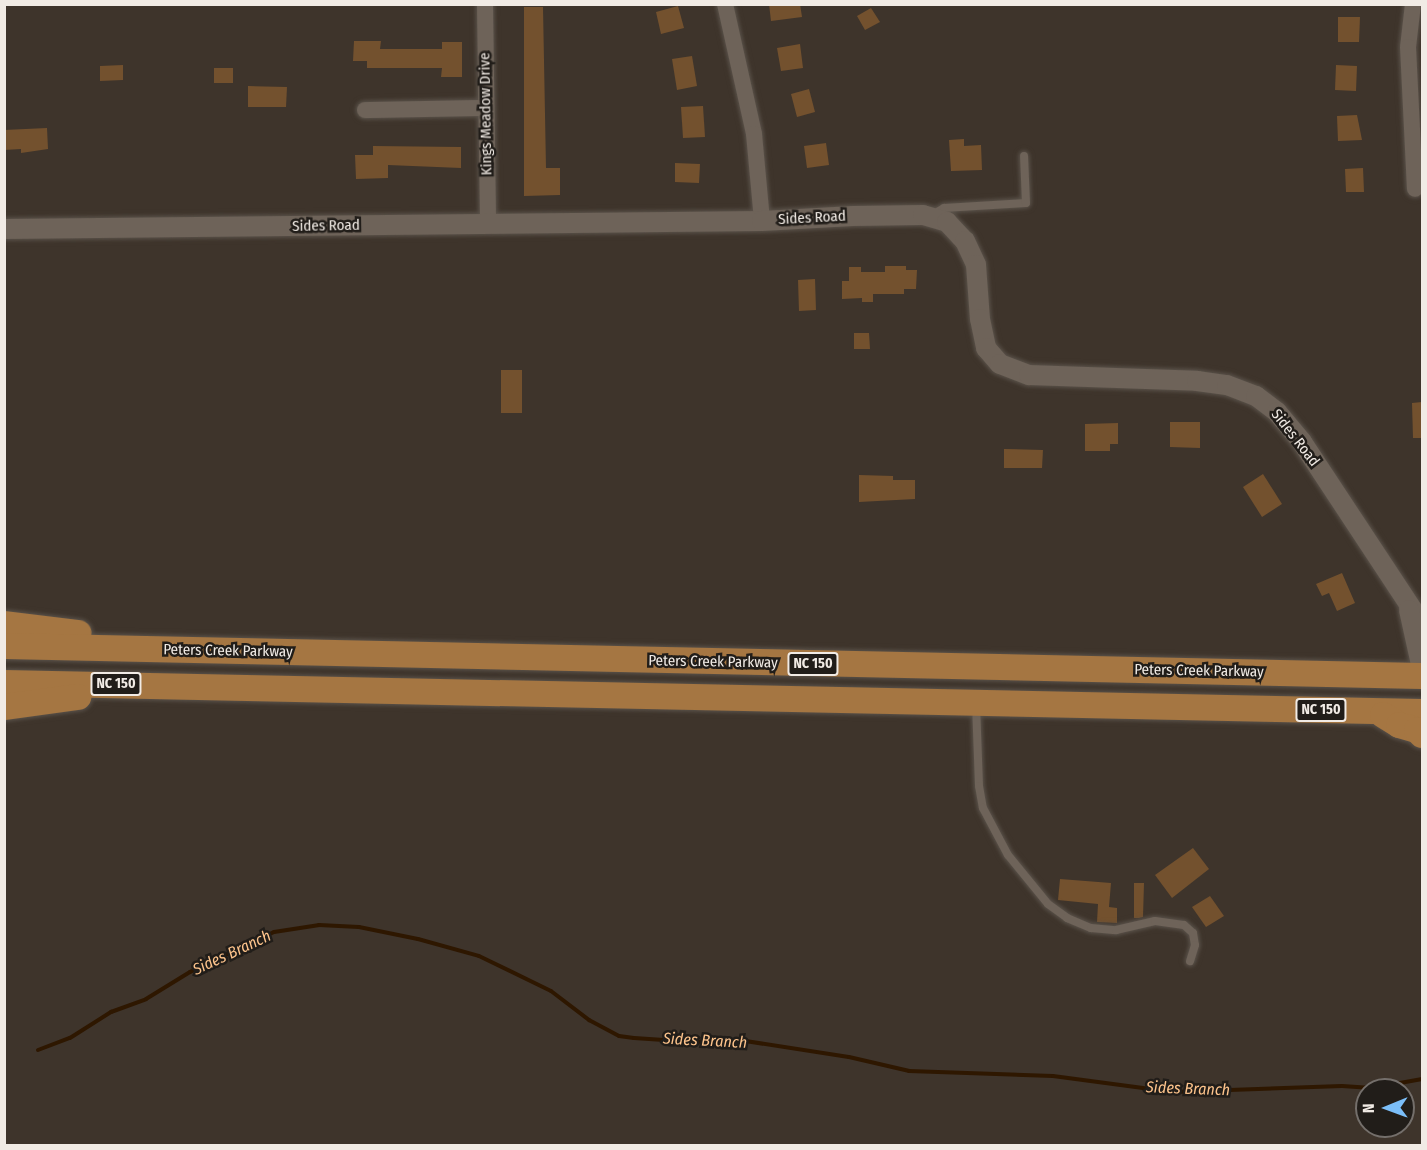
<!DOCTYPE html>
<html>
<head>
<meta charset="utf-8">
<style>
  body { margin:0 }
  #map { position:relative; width:1427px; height:1150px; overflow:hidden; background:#3e342b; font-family:"Fira Sans Condensed",sans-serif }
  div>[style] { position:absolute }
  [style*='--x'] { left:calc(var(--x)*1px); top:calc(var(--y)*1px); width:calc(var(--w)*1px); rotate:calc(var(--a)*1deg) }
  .stream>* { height:4px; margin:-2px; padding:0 2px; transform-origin:2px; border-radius:2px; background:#2e1700 }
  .building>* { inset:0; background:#73512e }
  .roads { filter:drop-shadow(0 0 2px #5a524a) drop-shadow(0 0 2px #5a524a) }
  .service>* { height:8px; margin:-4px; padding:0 4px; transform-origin:4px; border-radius:4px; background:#6e6359 }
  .minor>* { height:16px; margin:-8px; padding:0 8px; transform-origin:8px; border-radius:8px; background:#6e6359 }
  .tertiary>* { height:20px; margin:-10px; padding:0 10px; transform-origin:10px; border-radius:10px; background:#6e6359 }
  .primary>* { height:26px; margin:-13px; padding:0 13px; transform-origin:13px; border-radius:13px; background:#a57642 }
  span { translate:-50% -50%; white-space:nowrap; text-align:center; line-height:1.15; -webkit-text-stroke:5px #211d19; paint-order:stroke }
  .shield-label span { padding:2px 4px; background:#211d19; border:2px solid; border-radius:4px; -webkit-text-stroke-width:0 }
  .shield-label { font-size:14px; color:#f1ebe5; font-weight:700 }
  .street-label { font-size:15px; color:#f1ebe5 }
  .water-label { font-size:16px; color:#fec48c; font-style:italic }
  .frame { position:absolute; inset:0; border:6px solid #f1ebe5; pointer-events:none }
  .north { position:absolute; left:1355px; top:1078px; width:60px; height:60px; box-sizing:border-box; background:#211d19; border:2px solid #746f6b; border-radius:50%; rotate:269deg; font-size:16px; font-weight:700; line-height:24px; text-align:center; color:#f1ebe5 }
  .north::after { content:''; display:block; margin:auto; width:21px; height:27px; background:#7bbef8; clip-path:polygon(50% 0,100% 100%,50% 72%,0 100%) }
</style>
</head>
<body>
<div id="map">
  <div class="stream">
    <i style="--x:38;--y:1050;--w:34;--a:-21"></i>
    <i style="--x:70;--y:1038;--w:49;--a:-32.4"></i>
    <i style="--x:111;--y:1012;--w:37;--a:-20"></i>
    <i style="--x:146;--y:999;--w:52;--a:-31.5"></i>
    <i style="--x:190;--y:972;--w:93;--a:-25.5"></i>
    <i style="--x:274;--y:932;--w:46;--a:-8.8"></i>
    <i style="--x:319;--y:925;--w:40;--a:2.9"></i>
    <i style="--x:359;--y:927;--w:60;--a:11.5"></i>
    <i style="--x:418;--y:939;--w:63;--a:15.6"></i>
    <i style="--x:479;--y:956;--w:80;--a:25.9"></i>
    <i style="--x:551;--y:991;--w:48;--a:37.3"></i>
    <i style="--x:589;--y:1020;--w:34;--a:28"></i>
    <i style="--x:619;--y:1036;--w:15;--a:8"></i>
    <i style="--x:634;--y:1038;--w:60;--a:3.8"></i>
    <i style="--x:694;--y:1042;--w:45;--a:-2.5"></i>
    <i style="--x:739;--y:1040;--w:111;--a:8.8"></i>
    <i style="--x:849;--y:1057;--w:62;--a:13.1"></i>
    <i style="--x:909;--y:1071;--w:144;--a:2"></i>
    <i style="--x:1053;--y:1076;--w:121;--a:7.6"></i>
    <i style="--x:1173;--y:1092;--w:169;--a:-2"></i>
    <i style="--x:1342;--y:1086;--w:30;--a:4"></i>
    <i style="--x:1372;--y:1088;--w:51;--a:-10.2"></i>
  </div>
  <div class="building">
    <i style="clip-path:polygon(769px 4px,800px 4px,802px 17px,771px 21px)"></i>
    <i style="clip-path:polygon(678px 6px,684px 28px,661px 34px,656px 12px)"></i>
    <i style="clip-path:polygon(524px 7px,543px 7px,546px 168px,560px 168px,560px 195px,524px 196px)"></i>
    <i style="clip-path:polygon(871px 8px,880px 22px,865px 30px,857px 16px)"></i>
    <i style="clip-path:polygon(1338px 17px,1360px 17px,1359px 42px,1338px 42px)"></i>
    <i style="clip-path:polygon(354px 41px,381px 41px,380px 49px,442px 49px,442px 42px,462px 42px,462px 77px,441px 77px,442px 68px,367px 68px,367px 61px,353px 61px)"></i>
    <i style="clip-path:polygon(800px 44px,803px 68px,781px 71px,777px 48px)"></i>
    <i style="clip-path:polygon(692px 56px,697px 86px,677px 90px,672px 59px)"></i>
    <i style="clip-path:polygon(123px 65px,123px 80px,100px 81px,100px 66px)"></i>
    <i style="clip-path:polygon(1336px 65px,1357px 66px,1356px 91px,1335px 90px)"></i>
    <i style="clip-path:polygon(214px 68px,233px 68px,233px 83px,214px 83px)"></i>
    <i style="clip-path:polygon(248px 86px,287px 87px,286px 107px,248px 107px)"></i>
    <i style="clip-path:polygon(809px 89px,815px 112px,797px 117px,791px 94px)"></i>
    <i style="clip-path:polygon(703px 106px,705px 137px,683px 138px,681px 107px)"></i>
    <i style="clip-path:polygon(1357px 115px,1362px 140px,1338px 141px,1337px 116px)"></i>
    <i style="clip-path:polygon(47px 128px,48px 149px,21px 153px,21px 149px,4px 150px,4px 130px)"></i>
    <i style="clip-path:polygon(964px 139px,964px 146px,981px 145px,982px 170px,951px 171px,949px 140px)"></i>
    <i style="clip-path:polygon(826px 143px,829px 165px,807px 168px,804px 146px)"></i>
    <i style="clip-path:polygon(373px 146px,461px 147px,461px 168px,388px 165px,388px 178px,356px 179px,355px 155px,373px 155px)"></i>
    <i style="clip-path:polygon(675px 163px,700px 164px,699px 183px,675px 182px)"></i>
    <i style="clip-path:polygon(1363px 168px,1364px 192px,1346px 192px,1345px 169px)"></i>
    <i style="clip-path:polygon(885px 266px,906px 266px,906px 270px,917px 270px,916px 289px,904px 289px,904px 294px,873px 294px,873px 302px,862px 302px,862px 298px,842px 299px,842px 281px,849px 281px,849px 267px,861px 267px,861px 272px,885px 272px)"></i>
    <i style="clip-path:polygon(815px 279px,816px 310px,799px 311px,798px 280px)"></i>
    <i style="clip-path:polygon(854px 333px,869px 333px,870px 349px,854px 349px)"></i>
    <i style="clip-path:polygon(501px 370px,522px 370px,522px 413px,501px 413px)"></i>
    <i style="clip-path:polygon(1422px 402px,1422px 438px,1413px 438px,1412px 403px)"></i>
    <i style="clip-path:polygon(1170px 422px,1200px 422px,1200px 448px,1170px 447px)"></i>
    <i style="clip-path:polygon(1118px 423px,1118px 444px,1110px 444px,1110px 451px,1085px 451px,1085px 424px)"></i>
    <i style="clip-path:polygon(1004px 449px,1043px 450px,1042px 468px,1004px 468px)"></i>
    <i style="clip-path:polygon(1263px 474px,1282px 504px,1262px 517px,1243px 487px)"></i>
    <i style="clip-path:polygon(859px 475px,893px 476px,893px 480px,915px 480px,915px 499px,859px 502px)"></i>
    <i style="clip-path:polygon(1342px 573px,1355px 603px,1337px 611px,1329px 593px,1322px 596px,1316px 584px)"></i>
    <i style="clip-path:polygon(1193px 848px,1209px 869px,1172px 898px,1155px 875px)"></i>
    <i style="clip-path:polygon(1060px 879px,1111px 883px,1109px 907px,1117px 908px,1117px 923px,1097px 922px,1098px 904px,1058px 900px)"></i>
    <i style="clip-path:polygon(1134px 883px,1144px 883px,1143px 917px,1139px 918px,1134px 918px)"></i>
    <i style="clip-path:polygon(1210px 896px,1224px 916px,1206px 927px,1192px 907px)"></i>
  </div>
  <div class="roads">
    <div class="service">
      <i style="--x:932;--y:215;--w:14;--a:-30"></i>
      <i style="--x:944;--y:208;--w:82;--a:-3.5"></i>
      <i style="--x:1026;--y:203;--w:47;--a:-92.4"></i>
      <i style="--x:976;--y:704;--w:82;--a:87.9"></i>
      <i style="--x:979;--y:786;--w:22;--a:80"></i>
      <i style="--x:983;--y:808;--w:53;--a:62"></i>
      <i style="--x:1008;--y:855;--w:63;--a:50.8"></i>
      <i style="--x:1048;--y:904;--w:24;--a:36"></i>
      <i style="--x:1067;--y:918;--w:26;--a:23"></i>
      <i style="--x:1091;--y:928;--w:25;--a:5"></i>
      <i style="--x:1116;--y:930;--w:40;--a:-13"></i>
      <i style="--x:1155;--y:921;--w:29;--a:8"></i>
      <i style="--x:1184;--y:925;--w:12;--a:42"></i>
      <i style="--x:1193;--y:933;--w:12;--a:81"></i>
      <i style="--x:1195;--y:945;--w:17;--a:107"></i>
    </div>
    <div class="minor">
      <i style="--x:485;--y:4;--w:220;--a:89.2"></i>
      <i style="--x:725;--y:4;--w:133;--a:77.4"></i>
      <i style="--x:754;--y:134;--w:87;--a:84.7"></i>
      <i style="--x:1413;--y:4;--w:43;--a:96.6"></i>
      <i style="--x:1408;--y:47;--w:142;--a:87.2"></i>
      <i style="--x:365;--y:110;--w:120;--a:-1"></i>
    </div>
    <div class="tertiary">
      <i style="--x:4;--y:229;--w:758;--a:-0.6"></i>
      <i style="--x:762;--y:221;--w:91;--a:-3.1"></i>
      <i style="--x:853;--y:216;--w:70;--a:-0.8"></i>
      <i style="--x:923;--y:215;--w:25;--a:16"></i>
      <i style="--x:947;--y:222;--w:26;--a:47"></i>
      <i style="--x:965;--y:241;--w:26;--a:65"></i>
      <i style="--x:976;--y:265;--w:54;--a:85.8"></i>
      <i style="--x:980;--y:319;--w:30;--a:78"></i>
      <i style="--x:986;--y:348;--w:21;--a:49"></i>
      <i style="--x:1000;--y:364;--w:31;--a:21"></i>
      <i style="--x:1029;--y:375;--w:168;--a:2"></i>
      <i style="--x:1197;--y:381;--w:30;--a:8"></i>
      <i style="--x:1227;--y:385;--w:31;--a:21"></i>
      <i style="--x:1256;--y:396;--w:26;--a:37"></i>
      <i style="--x:1277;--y:412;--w:39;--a:50"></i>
      <i style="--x:1302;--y:442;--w:218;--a:56.6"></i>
      <i style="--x:1409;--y:610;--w:60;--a:77.6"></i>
    </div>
    <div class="primary">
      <i style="--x:4;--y:624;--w:75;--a:6.9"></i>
      <i style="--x:4;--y:646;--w:1418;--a:1.21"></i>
      <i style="--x:4;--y:683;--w:1418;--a:1.17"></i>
      <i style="--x:4;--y:707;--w:75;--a:-7.7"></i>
      <i style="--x:1383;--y:715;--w:19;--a:32"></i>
      <i style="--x:1399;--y:725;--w:19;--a:16"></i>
      <i style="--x:1417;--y:730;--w:7;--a:45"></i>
    </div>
  </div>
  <div class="shield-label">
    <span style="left:813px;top:664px">NC 150</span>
    <span style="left:116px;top:684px">NC 150</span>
    <span style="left:1321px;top:710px">NC 150</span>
  </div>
  <div class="street-label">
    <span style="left:486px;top:114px;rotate:-91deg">Kings Meadow Drive</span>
    <span style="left:812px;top:218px;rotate:-3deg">Sides Road</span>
    <span style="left:326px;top:226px;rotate:-1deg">Sides Road</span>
    <span style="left:1295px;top:438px;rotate:52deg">Sides Road</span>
    <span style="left:228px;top:651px;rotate:1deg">Peters Creek Parkway</span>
    <span style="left:713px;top:662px;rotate:1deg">Peters Creek Parkway</span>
    <span style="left:1199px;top:671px;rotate:1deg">Peters Creek Parkway</span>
  </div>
  <div class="water-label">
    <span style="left:232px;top:953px;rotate:-25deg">Sides Branch</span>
    <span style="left:705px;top:1041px;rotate:3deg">Sides Branch</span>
    <span style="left:1188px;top:1089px;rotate:2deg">Sides Branch</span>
  </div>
  <div class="frame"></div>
  <div class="north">N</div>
</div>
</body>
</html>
